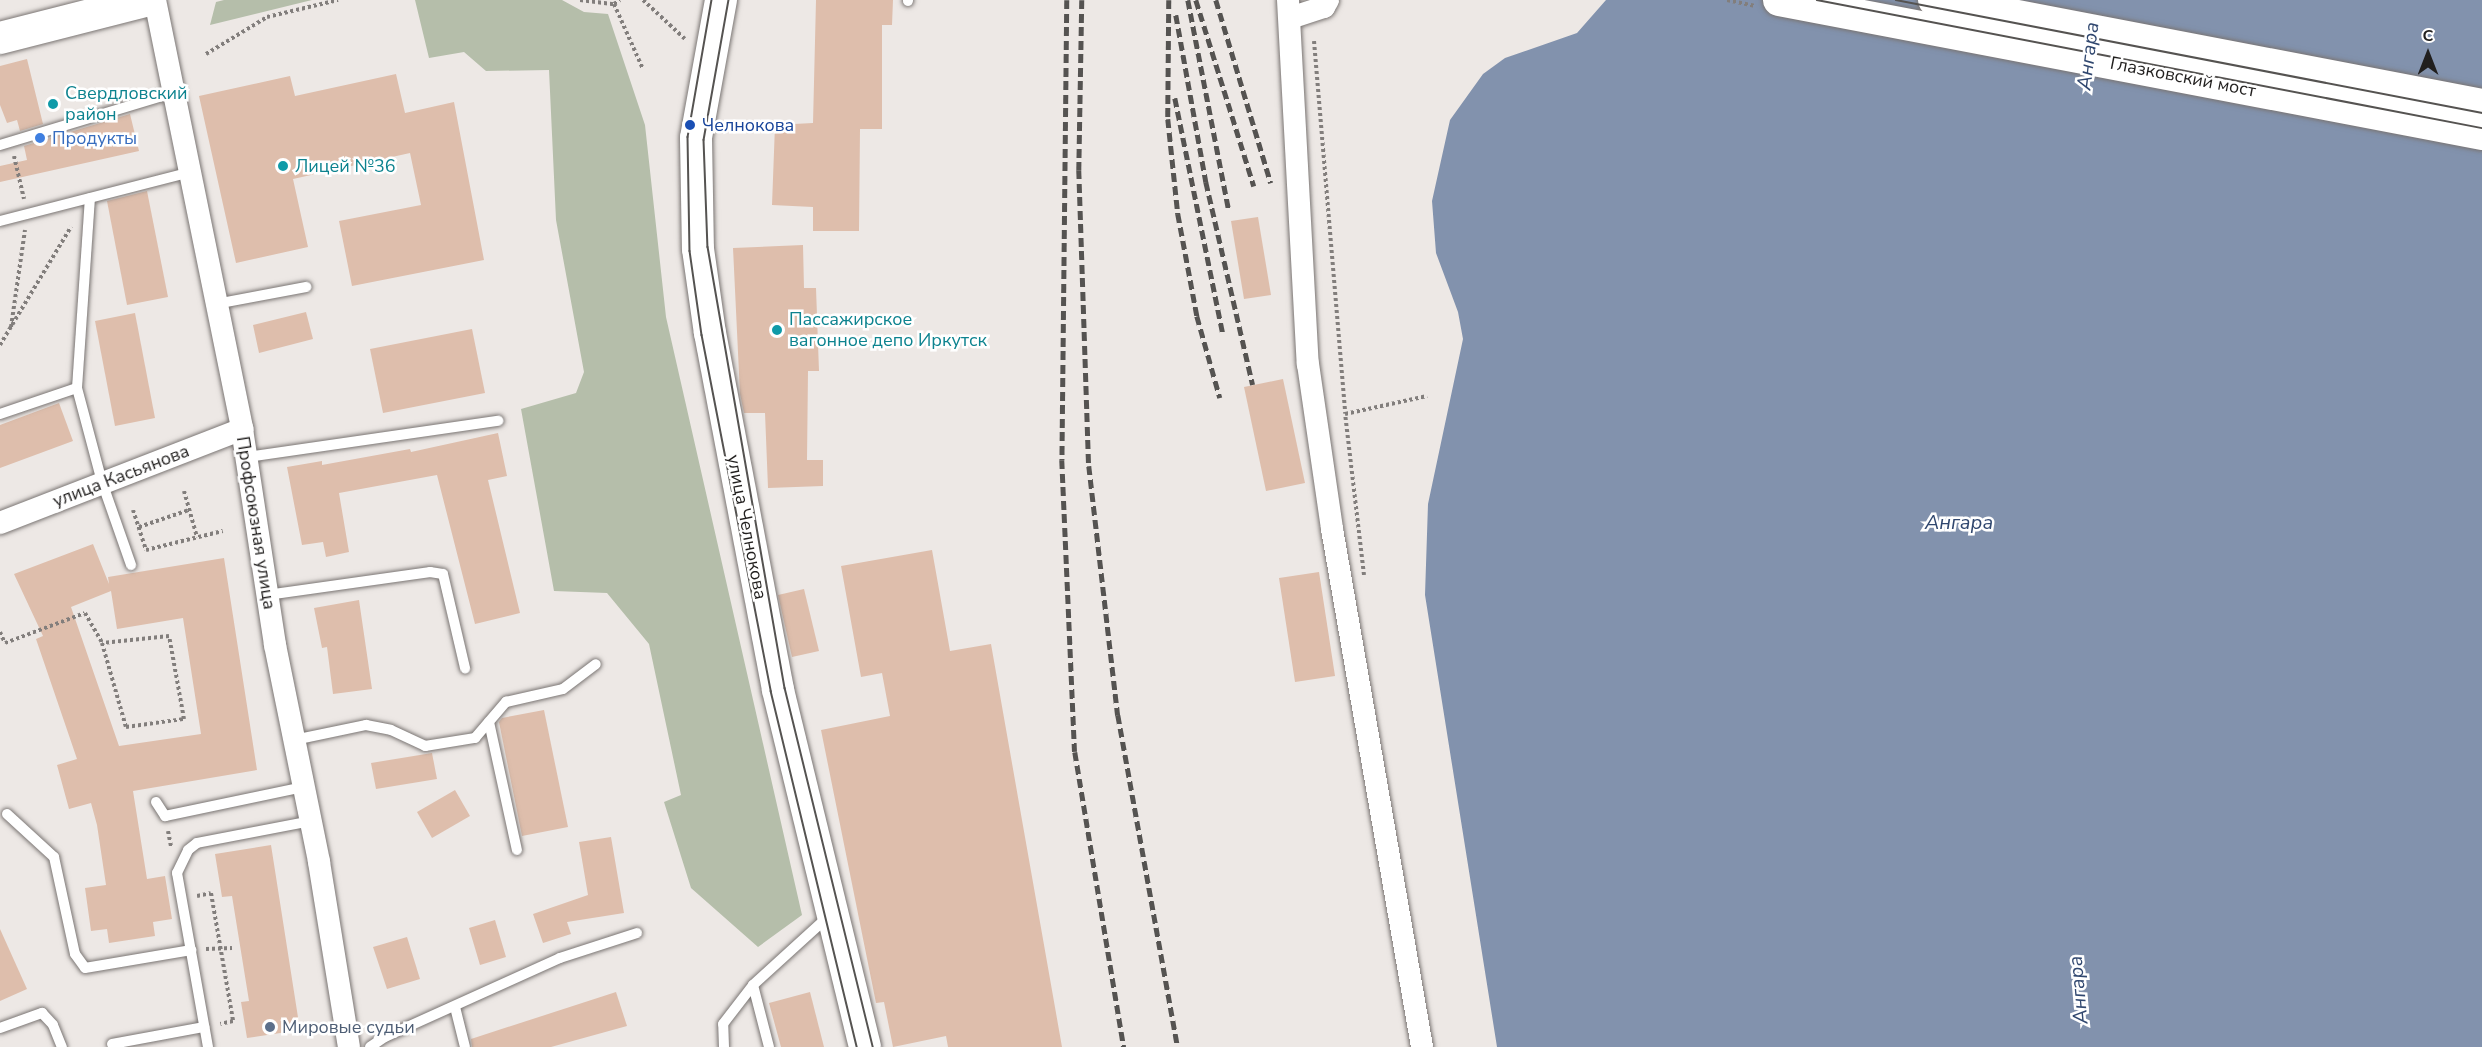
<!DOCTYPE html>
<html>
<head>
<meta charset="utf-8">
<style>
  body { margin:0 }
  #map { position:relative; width:2482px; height:1047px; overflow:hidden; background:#ede8e5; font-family:"Nunito Sans",sans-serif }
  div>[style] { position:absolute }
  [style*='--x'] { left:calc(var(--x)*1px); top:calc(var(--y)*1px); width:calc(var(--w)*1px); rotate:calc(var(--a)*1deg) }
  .green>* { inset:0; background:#b5beaa }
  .water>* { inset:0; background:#8292ad }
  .building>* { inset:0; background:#debeac }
  .path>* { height:4px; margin-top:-2px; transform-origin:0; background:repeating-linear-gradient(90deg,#827e7c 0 3px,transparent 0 6px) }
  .roads { filter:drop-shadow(0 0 2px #7a7573) drop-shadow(0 0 2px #7a7573) }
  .lane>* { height:10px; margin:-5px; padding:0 5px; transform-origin:5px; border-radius:5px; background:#fff }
  .street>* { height:22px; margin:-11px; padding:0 11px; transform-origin:11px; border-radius:11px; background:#fff }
  .secondary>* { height:32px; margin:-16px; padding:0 16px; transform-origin:16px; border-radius:16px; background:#fff }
  .tram>* { height:1.5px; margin:-0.75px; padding:0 0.75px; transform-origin:0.75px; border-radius:0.75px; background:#555351 }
  .rail>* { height:4.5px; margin-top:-2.25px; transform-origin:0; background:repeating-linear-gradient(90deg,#555351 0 9px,transparent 0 13.5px) }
  .dots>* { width:16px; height:16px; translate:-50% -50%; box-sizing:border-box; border:3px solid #fff; border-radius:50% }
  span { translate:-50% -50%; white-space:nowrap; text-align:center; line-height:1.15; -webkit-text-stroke:5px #fff; paint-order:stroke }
  .street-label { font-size:18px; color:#211f1e }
  .culture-label { font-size:18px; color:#0d838f }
  .left { translate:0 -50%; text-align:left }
  .transit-label { font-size:18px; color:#164399 }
  .shop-label { font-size:18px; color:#366cbe }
  .service-label { font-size:18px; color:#4e5e75 }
  .water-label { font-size:20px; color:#30476f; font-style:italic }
  .north { position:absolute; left:2398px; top:24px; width:60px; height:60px; -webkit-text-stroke:4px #fff; paint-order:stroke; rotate:0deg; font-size:16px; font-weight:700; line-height:24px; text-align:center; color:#211f1e }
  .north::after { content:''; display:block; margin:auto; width:21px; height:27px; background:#211f1e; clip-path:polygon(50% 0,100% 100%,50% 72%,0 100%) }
</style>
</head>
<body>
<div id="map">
  <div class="green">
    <i style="clip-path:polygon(224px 0,312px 0,210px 25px,216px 2px)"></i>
    <i style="clip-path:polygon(415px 0,562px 0,584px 12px,608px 14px,645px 125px,666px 317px,802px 915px,758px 947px,691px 888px,664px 802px,681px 795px,649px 644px,607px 593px,554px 591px,521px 409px,576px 393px,584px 372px,556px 220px,549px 70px,486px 71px,464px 52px,429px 58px)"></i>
  </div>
  <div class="water">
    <i style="clip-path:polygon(1606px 0,2482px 0,2482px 1047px,1497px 1047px,1425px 595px,1428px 504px,1463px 339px,1458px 312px,1436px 253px,1432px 201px,1450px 120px,1483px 74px,1505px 58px,1577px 33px)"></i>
  </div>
  <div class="building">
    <i style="clip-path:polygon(816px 0,893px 0,892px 25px,882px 25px,882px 129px,860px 129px,859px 231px,813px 231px,813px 207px,772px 205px,775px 125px,813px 123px)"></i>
    <i style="clip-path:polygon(27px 59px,43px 124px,20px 131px,17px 120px,7px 123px,0 105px,0 66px)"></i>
    <i style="clip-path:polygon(396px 74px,405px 113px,454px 102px,484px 260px,352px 286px,339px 221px,421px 205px,410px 153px,293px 179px,308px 247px,236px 263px,199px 96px,290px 76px,295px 96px)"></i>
    <i style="clip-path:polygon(130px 114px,139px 151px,0 182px,0 166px,27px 160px,24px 146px)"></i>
    <i style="clip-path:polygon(147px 191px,168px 297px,127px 305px,107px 201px)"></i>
    <i style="clip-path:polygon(1258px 217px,1271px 295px,1244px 299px,1231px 221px)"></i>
    <i style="clip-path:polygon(803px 245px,804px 288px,816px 288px,819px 371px,808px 371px,807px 460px,823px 460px,823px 486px,768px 488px,765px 413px,744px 413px,740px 394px,733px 248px)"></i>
    <i style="clip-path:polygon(306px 312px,313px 339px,259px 353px,253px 325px)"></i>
    <i style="clip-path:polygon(135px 313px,155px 418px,115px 426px,95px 321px)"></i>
    <i style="clip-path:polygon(472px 329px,485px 393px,383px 413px,370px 349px)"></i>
    <i style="clip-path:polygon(1283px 379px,1305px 483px,1266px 491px,1244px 387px)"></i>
    <i style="clip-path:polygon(59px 403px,73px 441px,0 468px,0 425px)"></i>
    <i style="clip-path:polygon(498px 433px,507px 476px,488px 480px,520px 613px,475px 624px,437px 475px,339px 493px,349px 552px,326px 557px,323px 542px,302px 545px,287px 467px,322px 461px,322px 465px,410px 449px,411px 452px)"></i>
    <i style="clip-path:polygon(evenodd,93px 544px,109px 584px,108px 577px,224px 558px,257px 770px,133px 791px,147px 879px,165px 876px,172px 919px,153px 922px,155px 936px,109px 943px,107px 929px,91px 931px,85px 888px,106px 885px,97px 825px,91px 803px,69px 809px,57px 765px,77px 759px,36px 639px,43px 636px,14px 574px,93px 544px,111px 591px,117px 629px,183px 618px,201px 734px,119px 746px,71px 607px,111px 591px)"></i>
    <i style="clip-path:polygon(932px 550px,950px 651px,991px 644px,1062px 1047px,948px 1047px,946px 1036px,893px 1047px,884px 1002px,876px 1003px,821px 730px,890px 716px,882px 673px,861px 677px,841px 566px)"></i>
    <i style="clip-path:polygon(1319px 572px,1335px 676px,1295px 682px,1279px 578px)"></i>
    <i style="clip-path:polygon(804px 589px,819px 651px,792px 657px,778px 595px)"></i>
    <i style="clip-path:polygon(359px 600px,372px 689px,333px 694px,327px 647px,322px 648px,314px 608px)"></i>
    <i style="clip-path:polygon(544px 710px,568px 827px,522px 836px,499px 722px,502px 718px)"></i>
    <i style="clip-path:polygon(432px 753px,437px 779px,376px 789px,371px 763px)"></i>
    <i style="clip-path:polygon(455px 790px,470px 816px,432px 838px,417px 812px)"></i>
    <i style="clip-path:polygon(611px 837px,624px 913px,567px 922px,571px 934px,543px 943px,533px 914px,588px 895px,579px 842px)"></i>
    <i style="clip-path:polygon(271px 845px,300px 1030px,247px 1038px,241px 1002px,249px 1001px,232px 896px,222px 897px,215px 854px)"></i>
    <i style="clip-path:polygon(495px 920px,506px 957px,480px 965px,469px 928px)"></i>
    <i style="clip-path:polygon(0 929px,27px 989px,0 1001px)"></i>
    <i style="clip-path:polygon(407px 937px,420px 979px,387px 989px,373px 947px)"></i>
    <i style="clip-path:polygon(616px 992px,627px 1026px,551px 1047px,472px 1047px,471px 1039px)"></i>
    <i style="clip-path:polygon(810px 992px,824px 1047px,781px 1047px,769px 1003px)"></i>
  </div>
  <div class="path">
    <i style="--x:580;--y:0;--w:34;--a:7"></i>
    <i style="--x:614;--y:4;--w:7;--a:-34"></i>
    <i style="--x:643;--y:0;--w:57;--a:42.9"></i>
    <i style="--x:1727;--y:0;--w:29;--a:12"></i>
    <i style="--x:614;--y:4;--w:71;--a:66"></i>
    <i style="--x:1314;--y:41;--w:374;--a:85.2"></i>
    <i style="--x:206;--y:54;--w:71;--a:-31.2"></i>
    <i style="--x:267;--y:17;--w:73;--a:-13.5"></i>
    <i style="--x:14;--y:156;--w:44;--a:76.9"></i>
    <i style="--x:11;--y:327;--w:98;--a:-81.8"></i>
    <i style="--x:0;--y:345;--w:138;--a:-59"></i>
    <i style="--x:184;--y:491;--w:48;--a:74.2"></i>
    <i style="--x:133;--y:510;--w:42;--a:72"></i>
    <i style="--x:146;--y:550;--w:79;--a:-13.9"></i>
    <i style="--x:139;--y:527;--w:53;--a:-18.8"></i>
    <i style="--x:1364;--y:575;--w:162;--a:-96.7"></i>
    <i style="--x:1345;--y:414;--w:84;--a:-12.4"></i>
    <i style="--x:0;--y:632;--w:12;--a:66"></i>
    <i style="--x:5;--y:643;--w:85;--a:-20.6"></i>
    <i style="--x:85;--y:613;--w:34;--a:60"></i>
    <i style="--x:102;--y:643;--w:87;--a:74.1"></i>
    <i style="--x:126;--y:727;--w:59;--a:-7.9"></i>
    <i style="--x:184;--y:719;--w:84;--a:-100.2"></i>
    <i style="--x:169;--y:636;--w:67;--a:174"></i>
    <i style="--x:168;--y:831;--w:16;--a:79"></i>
    <i style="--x:197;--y:896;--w:14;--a:-12"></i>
    <i style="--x:211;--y:893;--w:130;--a:80.2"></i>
    <i style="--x:233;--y:1021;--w:13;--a:167"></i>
    <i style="--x:206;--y:949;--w:26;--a:-2"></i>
  </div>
  <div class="roads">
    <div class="lane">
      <i style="--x:908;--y:1;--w:1;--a:-90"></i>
      <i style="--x:0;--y:145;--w:180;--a:-16.8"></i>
      <i style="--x:0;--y:221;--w:193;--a:-14.4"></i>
      <i style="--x:216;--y:304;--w:92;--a:-10.7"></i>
      <i style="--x:77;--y:388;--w:190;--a:-86.1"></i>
      <i style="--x:0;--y:414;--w:81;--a:-18.7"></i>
      <i style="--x:77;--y:388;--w:97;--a:75.1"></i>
      <i style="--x:102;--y:482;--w:88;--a:70.7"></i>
      <i style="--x:247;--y:457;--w:254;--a:-8.2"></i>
      <i style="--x:267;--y:595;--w:165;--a:-8"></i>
      <i style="--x:430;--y:572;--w:13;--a:9"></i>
      <i style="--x:443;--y:574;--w:97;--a:76.8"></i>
      <i style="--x:489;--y:722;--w:131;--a:77.7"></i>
      <i style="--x:294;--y:740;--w:74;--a:-11.8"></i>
      <i style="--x:366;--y:725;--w:25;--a:11"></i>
      <i style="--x:391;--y:730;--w:38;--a:25"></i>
      <i style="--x:425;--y:746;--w:51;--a:-9.1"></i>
      <i style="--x:475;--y:738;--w:48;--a:-49.3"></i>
      <i style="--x:506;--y:702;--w:58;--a:-12.8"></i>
      <i style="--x:563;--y:689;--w:41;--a:-37.1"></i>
      <i style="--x:156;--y:802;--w:17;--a:57"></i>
      <i style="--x:165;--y:816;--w:142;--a:-11.8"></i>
      <i style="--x:7;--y:814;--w:64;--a:42.5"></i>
      <i style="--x:54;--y:857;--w:99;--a:77.8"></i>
      <i style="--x:75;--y:954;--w:17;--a:54"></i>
      <i style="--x:85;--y:968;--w:108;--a:-9.6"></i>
      <i style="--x:455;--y:1007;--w:41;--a:76"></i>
      <i style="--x:0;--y:1028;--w:45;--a:-19.7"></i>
      <i style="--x:42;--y:1013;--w:16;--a:47"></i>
      <i style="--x:53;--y:1025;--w:24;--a:68"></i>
      <i style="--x:112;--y:1044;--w:94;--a:-10.5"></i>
      <i style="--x:208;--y:1047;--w:177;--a:-100.1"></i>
      <i style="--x:177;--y:873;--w:25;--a:-64"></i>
      <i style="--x:188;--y:850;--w:11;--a:-38"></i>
      <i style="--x:197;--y:843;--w:116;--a:-10.9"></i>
      <i style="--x:370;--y:1047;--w:18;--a:-34"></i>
      <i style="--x:385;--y:1037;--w:192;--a:-24.3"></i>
      <i style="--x:560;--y:958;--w:81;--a:-18"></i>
      <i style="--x:724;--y:1047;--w:23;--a:-92"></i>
      <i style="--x:723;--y:1024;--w:49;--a:-52.4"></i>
      <i style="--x:769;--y:1047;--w:64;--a:-104.5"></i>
      <i style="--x:753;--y:985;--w:104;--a:-42.3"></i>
    </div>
    <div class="street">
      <i style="--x:155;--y:0;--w:438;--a:78.5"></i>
      <i style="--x:242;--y:429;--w:219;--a:81.3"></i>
      <i style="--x:275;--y:645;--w:221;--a:78.5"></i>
      <i style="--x:319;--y:862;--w:187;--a:80.8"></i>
      <i style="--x:1288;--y:0;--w:365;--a:86.9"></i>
      <i style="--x:1308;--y:364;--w:167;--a:81.7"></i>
      <i style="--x:1332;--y:529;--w:526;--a:80.14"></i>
      <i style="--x:1290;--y:18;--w:36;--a:-18"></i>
      <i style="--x:1324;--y:7;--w:8;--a:-60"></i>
      <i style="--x:0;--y:523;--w:260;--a:-21.2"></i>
    </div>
    <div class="secondary">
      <i style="--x:721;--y:0;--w:140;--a:100.3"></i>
      <i style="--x:696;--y:138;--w:111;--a:89"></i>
      <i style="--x:698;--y:249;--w:85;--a:81.9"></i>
      <i style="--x:710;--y:333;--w:363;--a:79.2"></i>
      <i style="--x:778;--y:690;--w:367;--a:76.3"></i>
      <i style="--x:1779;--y:0;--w:716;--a:10.79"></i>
      <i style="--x:1934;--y:0;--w:558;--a:10.85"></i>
      <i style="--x:0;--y:38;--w:154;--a:-14.3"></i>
    </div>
  </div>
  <div class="tram">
    <i style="--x:712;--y:0;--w:139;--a:99.9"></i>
    <i style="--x:688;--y:137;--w:114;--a:89"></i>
    <i style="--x:690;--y:251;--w:85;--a:81.9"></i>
    <i style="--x:702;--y:335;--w:363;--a:79"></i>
    <i style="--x:771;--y:691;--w:366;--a:76.4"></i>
    <i style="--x:729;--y:0;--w:142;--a:100.1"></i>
    <i style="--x:704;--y:140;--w:107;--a:87.9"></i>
    <i style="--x:708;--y:247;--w:448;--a:80.1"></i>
    <i style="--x:785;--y:688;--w:370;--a:76.2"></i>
    <i style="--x:1817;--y:0;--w:677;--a:10.9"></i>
    <i style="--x:1896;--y:0;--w:597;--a:10.91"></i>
  </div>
  <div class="rail">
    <i style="--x:1067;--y:0;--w:460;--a:90.6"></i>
    <i style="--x:1062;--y:460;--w:292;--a:87.5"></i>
    <i style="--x:1075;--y:752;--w:299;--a:80.6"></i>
    <i style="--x:1082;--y:0;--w:170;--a:91"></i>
    <i style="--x:1079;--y:170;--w:296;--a:88.1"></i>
    <i style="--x:1089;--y:466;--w:251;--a:83.4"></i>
    <i style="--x:1118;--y:715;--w:337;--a:79.8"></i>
    <i style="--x:1169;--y:0;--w:119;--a:90.5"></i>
    <i style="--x:1168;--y:119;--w:96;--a:84"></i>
    <i style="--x:1178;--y:214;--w:104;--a:79.4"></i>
    <i style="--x:1197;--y:316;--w:85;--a:74.3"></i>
    <i style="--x:1188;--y:0;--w:215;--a:79"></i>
    <i style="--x:1196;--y:0;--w:195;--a:72.7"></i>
    <i style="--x:1216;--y:0;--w:191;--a:73.3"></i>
    <i style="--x:1176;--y:15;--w:170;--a:79.8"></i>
    <i style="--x:1206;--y:182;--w:208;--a:77"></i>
    <i style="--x:1175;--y:98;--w:240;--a:78.5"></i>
  </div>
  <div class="dots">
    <i style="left:53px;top:104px;background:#0f9aa8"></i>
    <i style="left:690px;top:125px;background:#1a4fb4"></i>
    <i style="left:40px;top:138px;background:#3f7fe0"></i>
    <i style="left:283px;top:166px;background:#0f9aa8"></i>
    <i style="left:777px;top:330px;background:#0f9aa8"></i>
    <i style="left:270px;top:1027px;background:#5c6f8a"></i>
  </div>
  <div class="street-label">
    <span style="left:2183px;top:77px;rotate:11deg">Глазковский мост</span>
    <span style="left:121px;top:476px;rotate:-21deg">улица Касьянова</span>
    <span style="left:256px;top:523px;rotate:81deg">Профсоюзная улица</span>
    <span style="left:747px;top:527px;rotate:79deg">улица Челнокова</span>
  </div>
  <div class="culture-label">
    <span class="left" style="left:65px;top:104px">Свердловский<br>район</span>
    <span class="left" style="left:295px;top:166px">Лицей №36</span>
    <span class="left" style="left:789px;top:330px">Пассажирское<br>вагонное депо Иркутск</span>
  </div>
  <div class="transit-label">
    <span class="left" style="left:702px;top:125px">Челнокова</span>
  </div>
  <div class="shop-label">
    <span class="left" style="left:52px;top:138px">Продукты</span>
  </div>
  <div class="service-label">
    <span class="left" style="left:282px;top:1027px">Мировые судьи</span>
  </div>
  <div class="water-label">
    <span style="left:2088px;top:56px;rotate:-83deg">Ангара</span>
    <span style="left:1959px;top:522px">Ангара</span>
    <span style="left:2078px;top:990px;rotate:-95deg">Ангара</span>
  </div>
  <div class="north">С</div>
</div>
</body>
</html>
